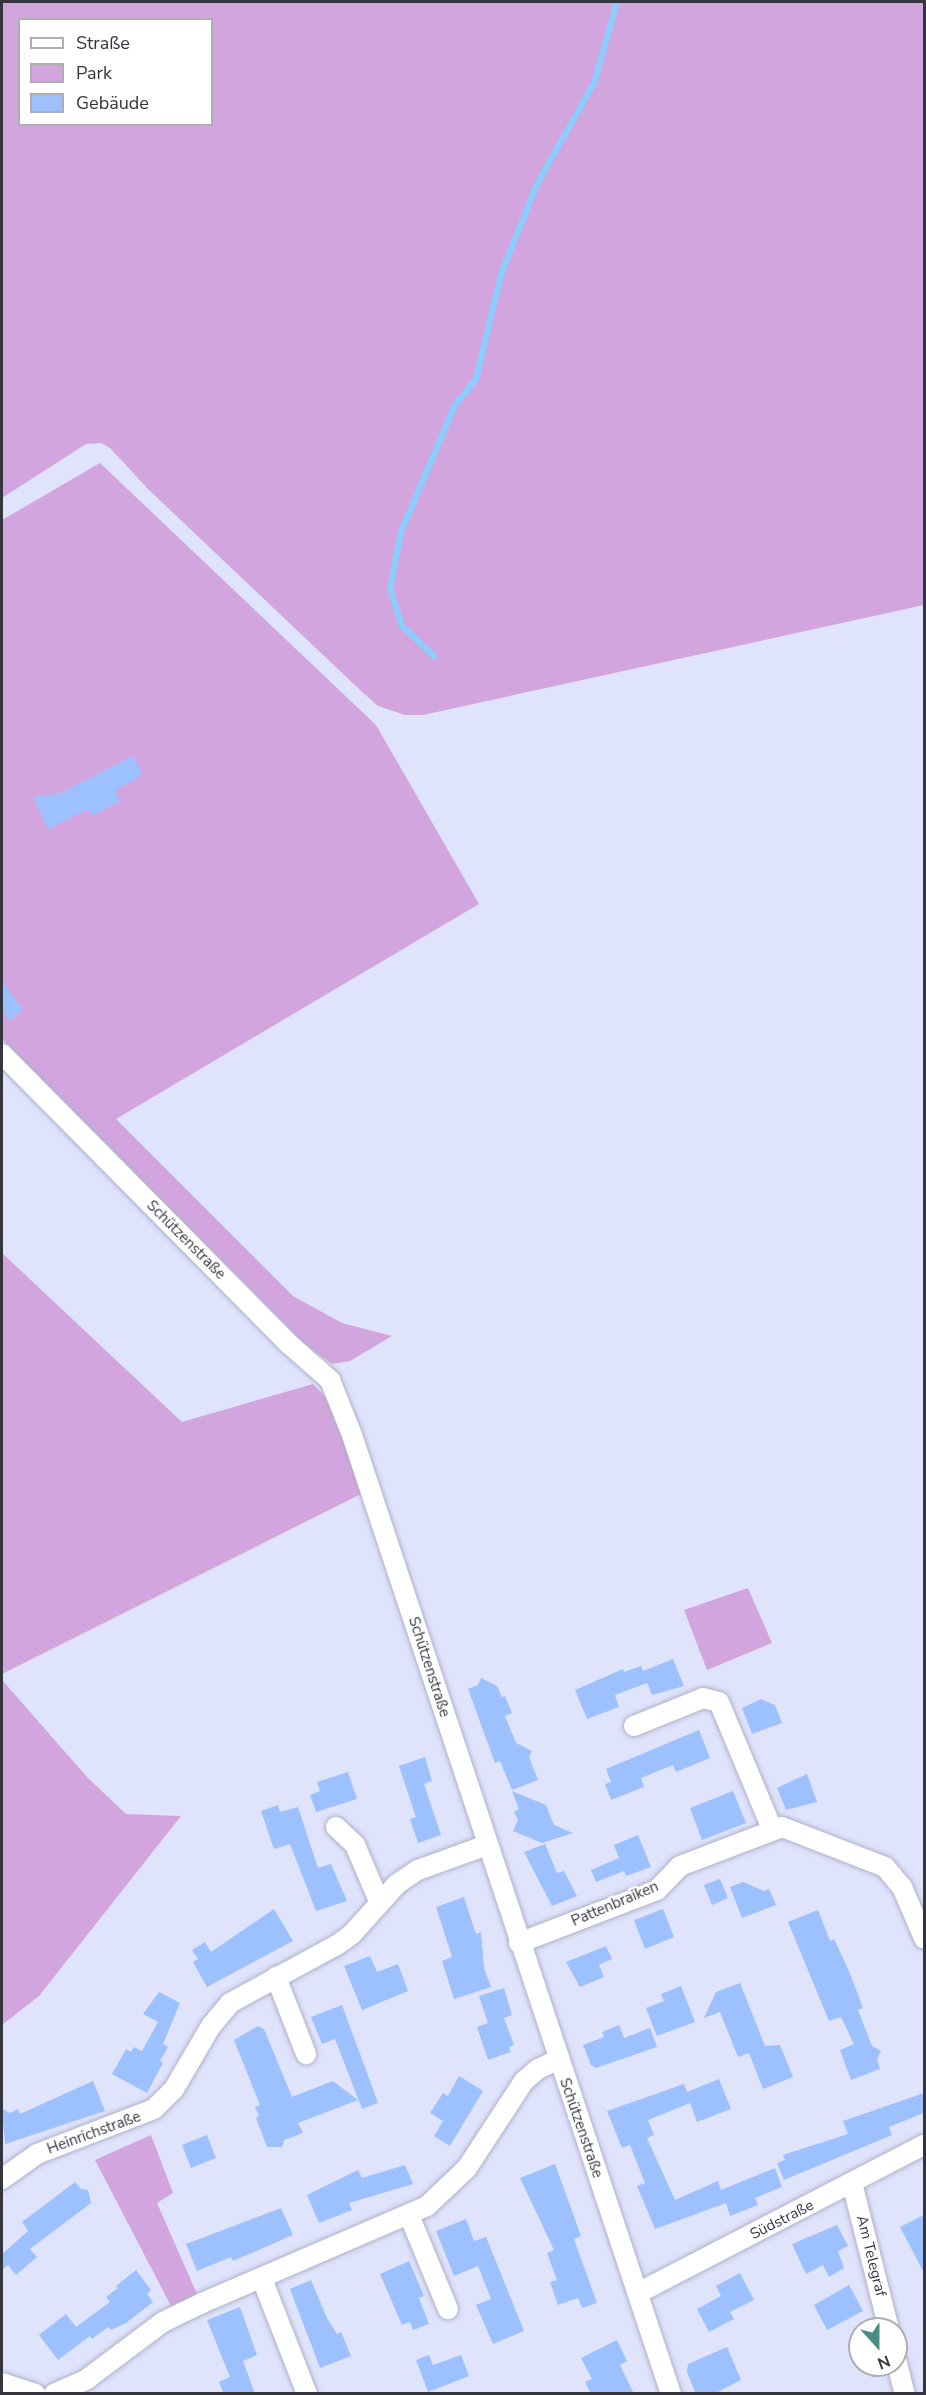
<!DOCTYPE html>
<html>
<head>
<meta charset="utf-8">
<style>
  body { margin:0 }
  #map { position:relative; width:926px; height:2395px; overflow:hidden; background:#e0e3fc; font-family:"Nunito Sans",sans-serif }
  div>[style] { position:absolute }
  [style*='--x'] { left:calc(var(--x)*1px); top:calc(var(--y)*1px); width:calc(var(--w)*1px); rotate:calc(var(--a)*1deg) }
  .green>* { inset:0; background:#d3a5de }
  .stream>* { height:6px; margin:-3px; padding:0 3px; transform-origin:3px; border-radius:3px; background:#8bcefe }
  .building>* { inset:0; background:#9cc1fe }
  .roads { filter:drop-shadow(0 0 2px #afb1ca) drop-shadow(0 0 2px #afb1ca) }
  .street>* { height:20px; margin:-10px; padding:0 10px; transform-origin:10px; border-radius:10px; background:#fff }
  span { translate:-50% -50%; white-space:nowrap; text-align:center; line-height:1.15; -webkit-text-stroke:4.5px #fff; paint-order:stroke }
  .street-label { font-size:15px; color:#34353f }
  .frame { position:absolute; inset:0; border:3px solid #34353f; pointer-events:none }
  .legend { position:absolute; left:18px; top:18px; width:195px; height:108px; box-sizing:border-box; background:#fff; border:2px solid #aeaeb2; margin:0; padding:8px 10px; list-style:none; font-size:18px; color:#34353f }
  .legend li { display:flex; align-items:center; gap:12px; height:30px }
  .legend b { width:30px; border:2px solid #aeaeb2 }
  .north { position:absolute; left:848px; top:2317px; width:60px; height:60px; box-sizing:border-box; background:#fff; border:2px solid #aeaeb2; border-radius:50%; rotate:159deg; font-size:16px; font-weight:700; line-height:24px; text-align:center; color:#34353f }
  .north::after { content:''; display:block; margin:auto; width:21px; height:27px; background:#498e82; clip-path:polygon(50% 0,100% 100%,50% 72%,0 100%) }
</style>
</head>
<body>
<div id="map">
  <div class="green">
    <i style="clip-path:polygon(evenodd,2px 2px,924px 2px,924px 605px,423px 715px,405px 715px,378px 706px,360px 690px,148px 489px,110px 448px,101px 443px,86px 444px,2px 498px,2px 2px,20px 20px,212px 20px,212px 124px,20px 124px,20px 20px)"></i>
    <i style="clip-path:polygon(100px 463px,376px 725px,479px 904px,116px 1119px,293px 1296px,342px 1323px,392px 1336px,350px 1361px,332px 1364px,306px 1345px,2px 1039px,2px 520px)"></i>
    <i style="clip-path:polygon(2px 1253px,182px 1422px,313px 1384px,331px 1403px,361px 1494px,2px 1674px)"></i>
    <i style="clip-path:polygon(748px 1588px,772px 1643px,707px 1670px,684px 1610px)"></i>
    <i style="clip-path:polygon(2px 1680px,87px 1777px,126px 1814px,181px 1816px,39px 1996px,2px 2025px)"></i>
    <i style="clip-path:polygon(151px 2135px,173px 2193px,157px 2203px,197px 2294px,171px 2306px,95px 2160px)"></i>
  </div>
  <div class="stream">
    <i style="--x:434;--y:656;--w:44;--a:-136.8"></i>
    <i style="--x:402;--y:626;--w:39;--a:-108"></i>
    <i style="--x:390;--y:589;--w:58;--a:-79.1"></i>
    <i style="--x:401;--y:532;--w:138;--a:-67"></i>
    <i style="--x:455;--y:405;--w:33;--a:-51"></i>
    <i style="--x:476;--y:379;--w:108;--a:-76.6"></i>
    <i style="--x:501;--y:274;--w:99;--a:-68.1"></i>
    <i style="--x:538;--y:182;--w:114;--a:-60.5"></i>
    <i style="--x:594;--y:83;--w:84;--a:-74.1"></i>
  </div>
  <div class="building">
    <i style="clip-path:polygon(133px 756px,142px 773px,137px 779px,115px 790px,120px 801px,91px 816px,88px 809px,48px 829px,33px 797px,61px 793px)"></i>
    <i style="clip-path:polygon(2px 981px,23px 1010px,9px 1021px,2px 1010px)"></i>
    <i style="clip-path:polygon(673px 1659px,684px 1686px,652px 1695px,647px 1683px,615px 1695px,619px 1707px,587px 1719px,575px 1690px,623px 1669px,624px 1672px,641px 1666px,643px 1671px)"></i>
    <i style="clip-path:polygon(481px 1678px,497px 1686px,502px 1697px,505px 1696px,512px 1713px,505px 1716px,516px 1743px,532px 1751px,529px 1757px,538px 1780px,512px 1790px,500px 1761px,495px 1763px,468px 1689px,478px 1685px)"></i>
    <i style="clip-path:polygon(761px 1699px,775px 1705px,782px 1723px,752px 1734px,742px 1708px)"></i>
    <i style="clip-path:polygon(699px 1730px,710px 1758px,676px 1772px,673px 1765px,641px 1778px,644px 1787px,611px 1800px,605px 1784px,611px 1782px,606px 1769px)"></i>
    <i style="clip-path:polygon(425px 1757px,432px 1781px,424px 1784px,441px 1835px,418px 1843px,410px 1819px,416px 1817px,399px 1766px)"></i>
    <i style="clip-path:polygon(348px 1772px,357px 1799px,316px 1812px,310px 1795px,320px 1791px,317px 1782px)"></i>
    <i style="clip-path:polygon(807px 1774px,817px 1802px,786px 1810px,777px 1788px)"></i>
    <i style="clip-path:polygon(512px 1791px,546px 1805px,554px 1825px,573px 1833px,542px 1843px,513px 1831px,518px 1820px,514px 1812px,519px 1809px)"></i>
    <i style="clip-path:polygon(733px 1791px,746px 1823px,702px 1840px,690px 1808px)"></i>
    <i style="clip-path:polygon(278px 1805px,280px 1812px,298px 1807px,318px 1868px,331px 1864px,347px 1901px,316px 1911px,290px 1844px,274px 1849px,261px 1811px)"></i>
    <i style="clip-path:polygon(638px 1835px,651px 1867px,626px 1876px,624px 1871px,596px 1882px,591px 1870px,619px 1858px,614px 1845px)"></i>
    <i style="clip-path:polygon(545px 1844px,557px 1873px,564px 1871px,577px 1896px,552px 1906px,524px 1852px)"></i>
    <i style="clip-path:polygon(720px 1879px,728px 1898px,712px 1905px,704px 1885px)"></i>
    <i style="clip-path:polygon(743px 1882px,764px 1891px,769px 1889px,776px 1905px,742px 1918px,730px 1887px)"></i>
    <i style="clip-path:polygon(464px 1897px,476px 1934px,481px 1932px,484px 1968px,491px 1987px,454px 1999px,442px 1961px,452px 1957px,436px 1907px)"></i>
    <i style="clip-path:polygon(274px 1909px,293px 1941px,207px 1987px,193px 1962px,198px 1959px,192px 1950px,205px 1942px,211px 1952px)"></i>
    <i style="clip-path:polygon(663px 1909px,674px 1937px,645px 1949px,634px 1920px)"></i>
    <i style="clip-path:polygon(818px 1910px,830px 1941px,834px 1939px,849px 1971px,863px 2008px,858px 2010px,872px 2046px,881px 2051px,877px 2059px,880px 2069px,851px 2080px,840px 2050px,854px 2044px,841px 2017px,829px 2021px,788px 1922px)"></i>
    <i style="clip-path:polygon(606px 1946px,612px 1959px,599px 1965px,604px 1977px,580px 1987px,566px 1962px)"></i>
    <i style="clip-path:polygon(370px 1956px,377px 1972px,398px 1964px,408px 1991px,362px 2010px,344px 1966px)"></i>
    <i style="clip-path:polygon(740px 1983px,765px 2046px,780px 2045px,793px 2077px,763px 2089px,749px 2053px,738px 2057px,720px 2012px,704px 2018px,716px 1992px)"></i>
    <i style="clip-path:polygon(681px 1986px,695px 2022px,657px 2036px,646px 2008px,664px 2001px,661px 1994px)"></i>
    <i style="clip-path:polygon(504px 1988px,512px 2015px,504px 2018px,514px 2045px,509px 2047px,511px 2052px,488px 2060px,477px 2027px,488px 2023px,479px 1996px)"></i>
    <i style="clip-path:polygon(159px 1992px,180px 2003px,163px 2044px,168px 2047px,160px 2061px,163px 2063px,147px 2093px,112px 2074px,126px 2049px,131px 2052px,134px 2047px,142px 2051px,158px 2022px,143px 2014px)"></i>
    <i style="clip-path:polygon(342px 2005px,378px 2103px,362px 2109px,335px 2039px,322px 2044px,311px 2017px)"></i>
    <i style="clip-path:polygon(619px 2025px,624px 2038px,650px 2028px,657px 2047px,596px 2068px,591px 2065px,583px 2045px,604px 2037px,602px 2032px)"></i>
    <i style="clip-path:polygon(258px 2026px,264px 2029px,292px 2097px,333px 2081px,358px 2100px,298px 2123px,303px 2133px,284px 2140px,282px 2147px,267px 2147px,256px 2118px,259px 2116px,255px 2107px,260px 2105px,234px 2040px)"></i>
    <i style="clip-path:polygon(459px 2076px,483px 2091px,450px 2146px,434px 2136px,443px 2121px,430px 2113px,443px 2093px,448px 2096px)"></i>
    <i style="clip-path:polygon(719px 2079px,731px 2109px,697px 2122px,690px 2103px,648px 2120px,654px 2135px,647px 2138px,675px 2200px,718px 2181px,721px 2190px,775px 2168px,782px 2187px,755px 2198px,758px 2205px,730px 2216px,726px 2203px,655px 2229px,637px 2186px,645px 2183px,630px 2145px,622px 2148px,607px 2111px,684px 2084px,687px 2092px)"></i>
    <i style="clip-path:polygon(93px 2081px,105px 2111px,5px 2144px,2px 2109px,10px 2113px,18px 2109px,20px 2114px)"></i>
    <i style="clip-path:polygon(924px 2093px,924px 2113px,889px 2127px,892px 2135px,784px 2180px,777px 2163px,785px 2160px,783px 2155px,848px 2134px,843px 2121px)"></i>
    <i style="clip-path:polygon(207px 2135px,216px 2158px,191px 2168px,182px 2145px)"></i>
    <i style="clip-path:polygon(555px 2164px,581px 2236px,574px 2239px,597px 2303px,582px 2308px,578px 2298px,558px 2305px,550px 2282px,557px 2280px,547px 2253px,554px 2250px,520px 2178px)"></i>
    <i style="clip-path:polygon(405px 2165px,413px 2184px,349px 2203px,352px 2210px,319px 2223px,307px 2195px,358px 2170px,362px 2178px)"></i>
    <i style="clip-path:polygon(75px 2182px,81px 2189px,88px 2190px,91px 2203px,30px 2249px,37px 2257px,16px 2275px,8px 2265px,2px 2270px,2px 2254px,28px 2231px,22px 2222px)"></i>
    <i style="clip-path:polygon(281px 2208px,293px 2235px,233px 2261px,231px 2257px,197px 2271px,186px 2244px)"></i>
    <i style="clip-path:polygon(924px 2215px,924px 2273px,900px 2227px)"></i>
    <i style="clip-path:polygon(466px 2219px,474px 2241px,486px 2237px,524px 2331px,493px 2344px,476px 2305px,491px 2299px,478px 2266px,454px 2276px,436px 2231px)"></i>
    <i style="clip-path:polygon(837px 2225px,848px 2246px,838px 2251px,844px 2268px,829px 2277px,823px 2265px,806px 2274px,792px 2244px)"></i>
    <i style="clip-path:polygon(409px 2261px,424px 2296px,419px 2298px,429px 2324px,413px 2330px,410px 2322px,402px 2325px,380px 2274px)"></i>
    <i style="clip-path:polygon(136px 2270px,151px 2290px,147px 2294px,153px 2302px,126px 2323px,111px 2330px,108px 2327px,92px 2339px,90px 2336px,58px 2360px,39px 2335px,66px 2314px,76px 2327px,110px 2302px,106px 2297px,118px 2288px,116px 2286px)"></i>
    <i style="clip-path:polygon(740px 2273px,754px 2300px,730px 2312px,734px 2319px,709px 2332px,697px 2309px,721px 2296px,716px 2286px)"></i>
    <i style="clip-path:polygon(311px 2280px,327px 2318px,337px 2334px,341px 2332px,351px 2356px,320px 2368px,290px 2289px)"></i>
    <i style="clip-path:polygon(849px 2285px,863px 2311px,827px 2330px,814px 2305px)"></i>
    <i style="clip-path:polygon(240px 2307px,257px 2355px,243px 2361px,255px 2394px,224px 2394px,219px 2382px,230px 2377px,207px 2320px)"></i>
    <i style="clip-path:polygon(617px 2340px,627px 2361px,620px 2365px,634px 2394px,591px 2394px,585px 2382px,592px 2379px,581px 2358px)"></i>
    <i style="clip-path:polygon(727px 2347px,741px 2380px,714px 2394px,696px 2394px,687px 2372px,688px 2364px)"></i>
    <i style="clip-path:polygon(429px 2355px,433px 2365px,461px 2355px,469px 2376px,428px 2392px,416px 2360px)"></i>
  </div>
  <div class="roads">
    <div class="street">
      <i style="--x:2;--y:1054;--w:408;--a:45.3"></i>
      <i style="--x:289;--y:1344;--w:55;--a:41.3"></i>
      <i style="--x:330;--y:1380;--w:59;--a:68.2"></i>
      <i style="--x:352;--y:1435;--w:1011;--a:71.6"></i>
      <i style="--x:634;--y:1726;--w:74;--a:-22.1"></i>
      <i style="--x:703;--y:1698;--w:16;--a:14"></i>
      <i style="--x:719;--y:1702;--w:138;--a:67.3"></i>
      <i style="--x:336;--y:1827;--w:26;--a:43"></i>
      <i style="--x:355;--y:1845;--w:61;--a:66.8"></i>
      <i style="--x:519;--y:1943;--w:148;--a:-21"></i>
      <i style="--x:657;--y:1890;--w:33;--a:-46"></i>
      <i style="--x:680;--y:1866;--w:109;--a:-20.9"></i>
      <i style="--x:782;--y:1827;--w:110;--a:21.2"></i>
      <i style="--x:885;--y:1867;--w:26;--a:50"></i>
      <i style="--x:902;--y:1887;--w:56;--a:66.7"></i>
      <i style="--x:276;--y:1977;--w:83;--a:68.7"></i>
      <i style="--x:2;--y:2179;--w:43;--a:-35.5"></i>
      <i style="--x:37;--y:2154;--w:125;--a:-21"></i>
      <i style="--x:154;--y:2109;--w:28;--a:-45"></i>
      <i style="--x:174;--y:2089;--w:73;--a:-59.6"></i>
      <i style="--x:211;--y:2026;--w:30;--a:-50"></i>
      <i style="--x:230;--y:2003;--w:122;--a:-28.5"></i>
      <i style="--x:337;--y:1945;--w:19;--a:-36"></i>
      <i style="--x:352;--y:1934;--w:67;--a:-48"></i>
      <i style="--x:397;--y:1884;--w:25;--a:-34"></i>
      <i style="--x:418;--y:1870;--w:73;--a:-19.9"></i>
      <i style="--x:852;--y:2183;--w:151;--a:75.8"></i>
      <i style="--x:409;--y:2215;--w:102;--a:67.5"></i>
      <i style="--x:262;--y:2279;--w:123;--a:68.6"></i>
      <i style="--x:638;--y:2293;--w:322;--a:-27.4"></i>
      <i style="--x:896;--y:2359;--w:36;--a:76"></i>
      <i style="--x:2;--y:2383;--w:35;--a:18"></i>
      <i style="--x:54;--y:2394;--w:36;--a:-24"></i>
      <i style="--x:87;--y:2379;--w:95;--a:-36.9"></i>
      <i style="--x:163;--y:2322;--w:43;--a:-26"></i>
      <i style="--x:202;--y:2303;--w:245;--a:-23.3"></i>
      <i style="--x:427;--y:2206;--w:55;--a:-43.5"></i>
      <i style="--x:467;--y:2168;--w:104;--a:-56.8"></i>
      <i style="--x:524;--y:2081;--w:18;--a:-41"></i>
      <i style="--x:538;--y:2069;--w:21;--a:-25"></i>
    </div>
  </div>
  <div class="street-label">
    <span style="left:186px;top:1240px;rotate:45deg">Schützenstraße</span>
    <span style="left:429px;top:1667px;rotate:72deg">Schützenstraße</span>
    <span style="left:615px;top:1904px;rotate:-23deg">Pattenbraiken</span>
    <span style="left:581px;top:2128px;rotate:71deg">Schützenstraße</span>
    <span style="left:94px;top:2133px;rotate:-20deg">Heinrichstraße</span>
    <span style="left:782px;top:2220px;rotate:-27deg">Südstraße</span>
    <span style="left:871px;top:2256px;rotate:76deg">Am Telegraf</span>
  </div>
  <div class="frame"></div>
  <ul class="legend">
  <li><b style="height:8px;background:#fff"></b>Straße</li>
  <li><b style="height:16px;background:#d3a5de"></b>Park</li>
  <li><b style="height:16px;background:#9cc1fe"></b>Gebäude</li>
  </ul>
  <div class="north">N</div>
</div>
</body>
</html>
